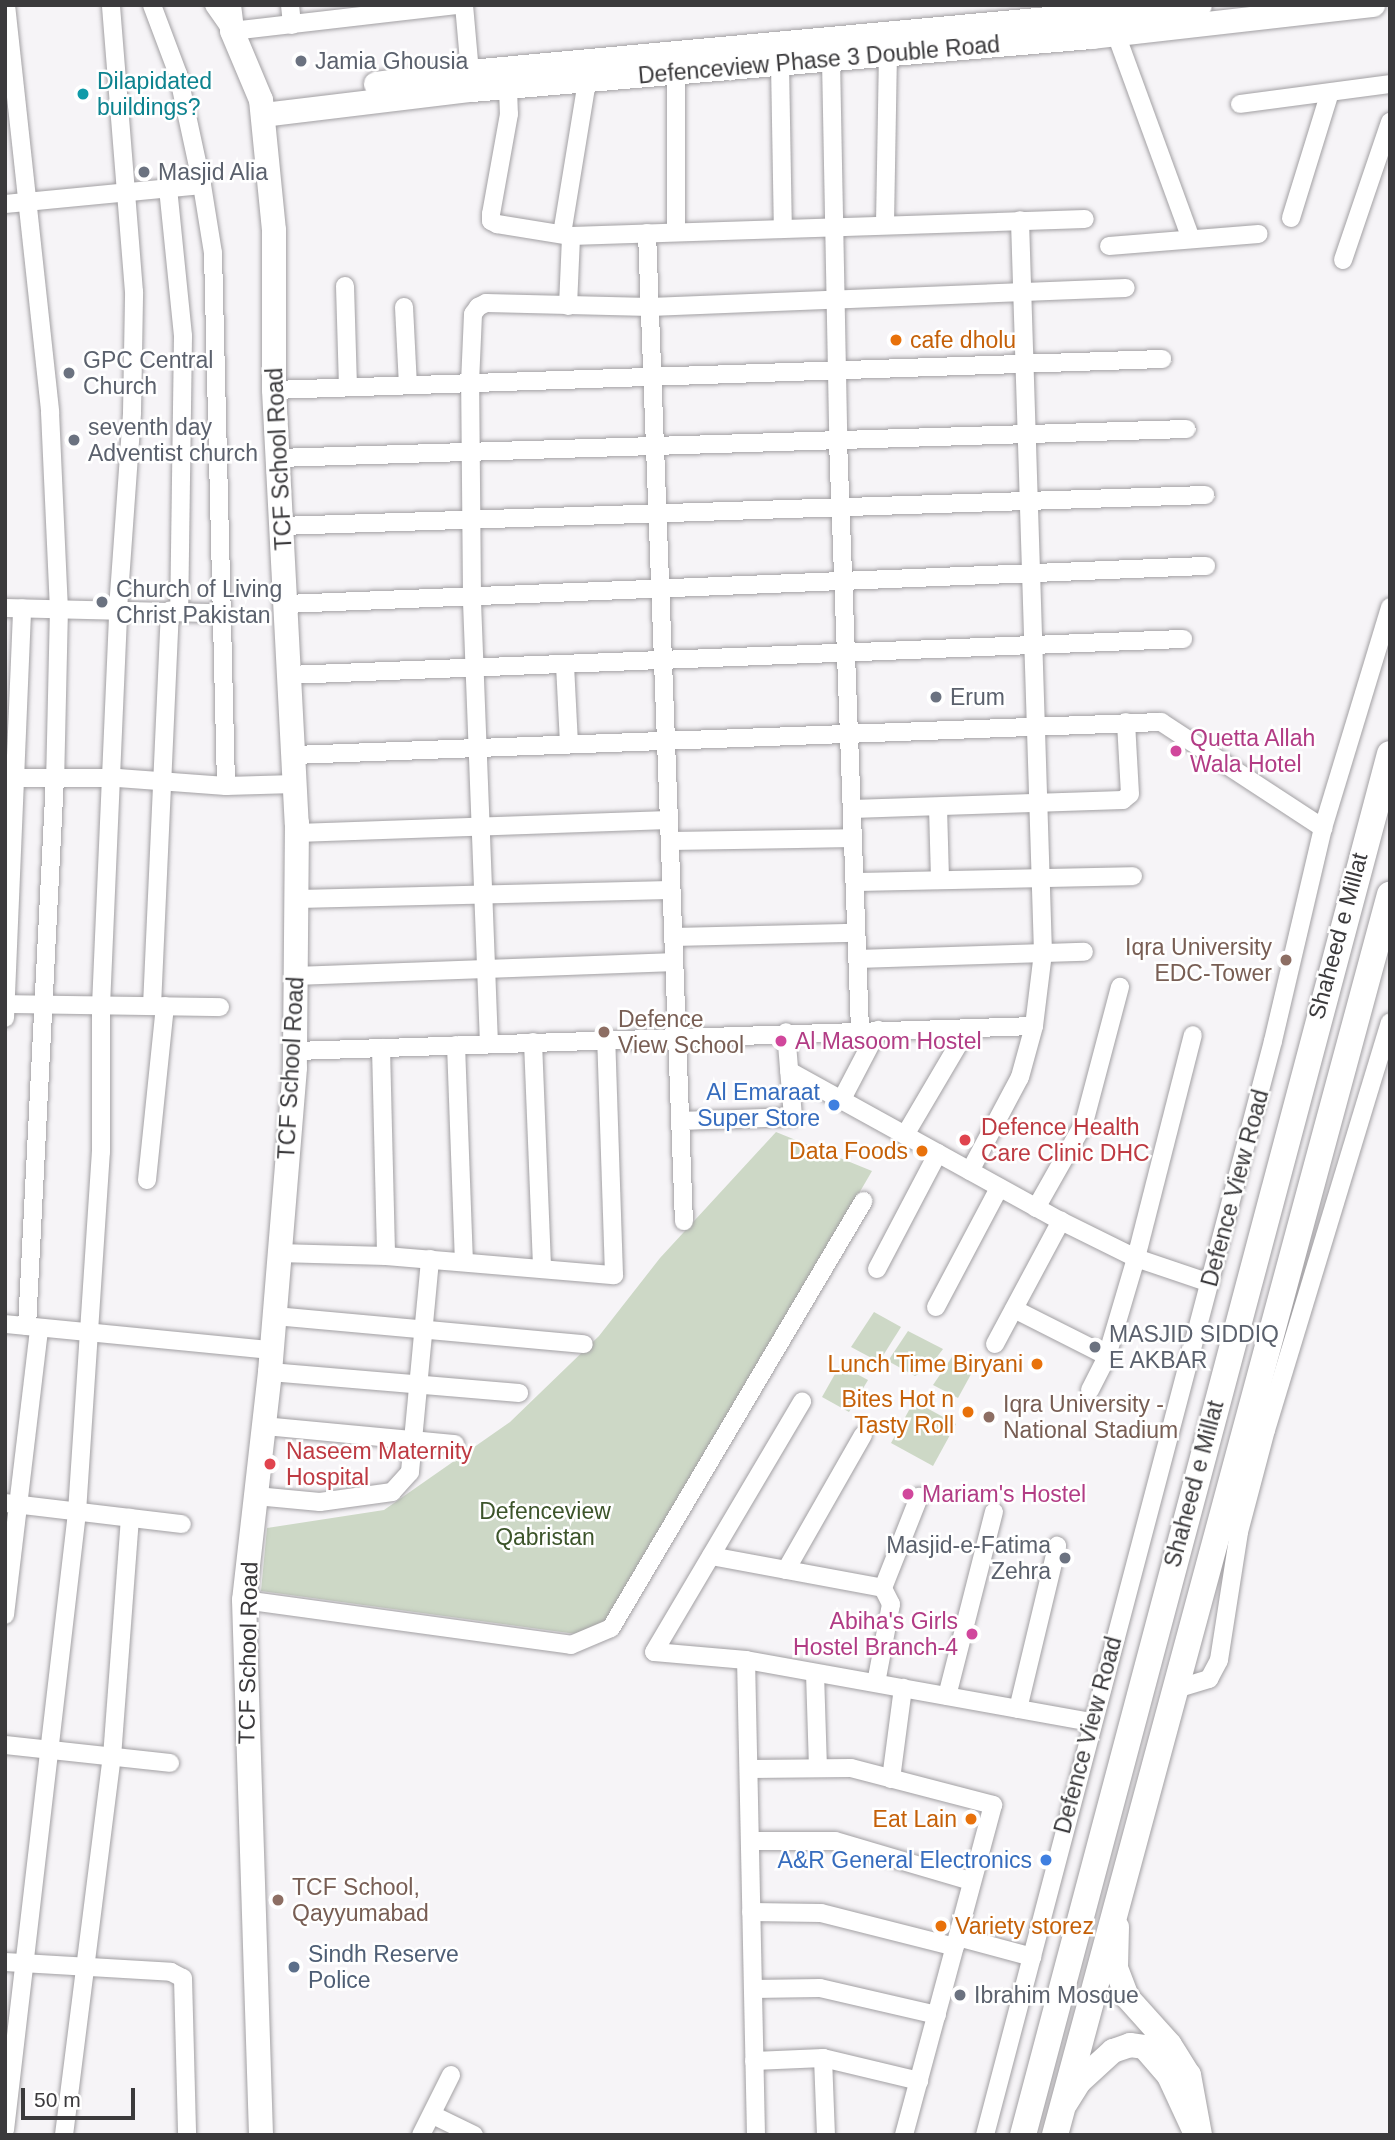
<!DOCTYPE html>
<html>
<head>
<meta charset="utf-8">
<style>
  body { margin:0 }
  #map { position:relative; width:1395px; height:2140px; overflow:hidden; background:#f6f4f7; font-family:Arial,sans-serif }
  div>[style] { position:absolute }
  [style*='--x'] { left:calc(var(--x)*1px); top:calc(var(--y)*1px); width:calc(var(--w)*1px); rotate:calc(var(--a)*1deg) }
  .green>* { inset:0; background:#cdd8c6 }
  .roads { filter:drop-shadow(0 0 2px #a2a0a3) drop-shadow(0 0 2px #a2a0a3) }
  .street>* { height:18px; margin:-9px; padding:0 9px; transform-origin:9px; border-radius:9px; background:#fff }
  .secondary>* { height:24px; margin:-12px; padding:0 12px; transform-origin:12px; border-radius:12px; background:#fff }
  .primary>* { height:26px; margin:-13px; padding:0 13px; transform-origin:13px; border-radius:13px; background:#fff }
  .dots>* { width:19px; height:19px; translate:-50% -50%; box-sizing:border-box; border:4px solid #fff; border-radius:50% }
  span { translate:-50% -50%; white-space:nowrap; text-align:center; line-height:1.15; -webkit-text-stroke:5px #fff; paint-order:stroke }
  .street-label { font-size:23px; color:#3b3a3c }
  .worship-label { font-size:23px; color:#5b616d }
  .left { translate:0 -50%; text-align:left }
  .right { translate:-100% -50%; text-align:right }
  .culture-label { font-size:23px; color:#0d838f }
  .food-label { font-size:23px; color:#c56008 }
  .hotel-label { font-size:23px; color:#b23c85 }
  .education-label { font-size:23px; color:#785e54 }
  .shop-label { font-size:23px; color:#366cbe }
  .health-label { font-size:23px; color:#be3a42 }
  .park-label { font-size:23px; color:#3c542a }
  .service-label { font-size:23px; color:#4e5e75 }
  .frame { position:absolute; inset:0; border:7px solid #3b3a3c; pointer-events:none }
  .scale { position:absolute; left:21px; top:2088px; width:114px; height:32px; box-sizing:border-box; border:4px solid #3b3a3c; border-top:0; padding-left:9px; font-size:21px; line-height:24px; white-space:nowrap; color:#3b3a3c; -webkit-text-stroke:5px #fff; paint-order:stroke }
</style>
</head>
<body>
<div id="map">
  <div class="green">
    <i style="clip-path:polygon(776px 1132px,872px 1171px,607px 1626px,591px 1636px,261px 1591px,267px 1528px,384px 1510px,510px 1422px,599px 1336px,660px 1258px)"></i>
    <i style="clip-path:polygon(874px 1312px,901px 1327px,879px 1362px,851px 1347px)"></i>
    <i style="clip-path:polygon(908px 1331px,943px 1349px,927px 1370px,915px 1376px,888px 1361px)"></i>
    <i style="clip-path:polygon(954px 1354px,975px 1367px,958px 1398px,933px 1385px)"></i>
    <i style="clip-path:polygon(840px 1365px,868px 1380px,849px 1412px,822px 1397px)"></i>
    <i style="clip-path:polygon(914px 1401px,956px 1424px,933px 1466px,891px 1443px)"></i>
  </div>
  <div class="roads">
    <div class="street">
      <i style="--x:6;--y:5;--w:409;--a:83.8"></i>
      <i style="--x:50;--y:412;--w:196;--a:87.4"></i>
      <i style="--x:59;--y:608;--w:170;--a:91.3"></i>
      <i style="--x:55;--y:778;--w:549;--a:92.92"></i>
      <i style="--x:152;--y:5;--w:74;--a:69.4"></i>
      <i style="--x:178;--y:74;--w:114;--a:77.8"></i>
      <i style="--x:214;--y:5;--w:32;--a:55"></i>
      <i style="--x:232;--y:31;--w:226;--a:-6.6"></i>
      <i style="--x:290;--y:5;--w:20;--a:84"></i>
      <i style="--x:464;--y:5;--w:78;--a:84.9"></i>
      <i style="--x:1116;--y:34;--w:218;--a:69.9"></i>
      <i style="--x:831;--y:60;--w:381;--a:88.9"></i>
      <i style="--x:838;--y:441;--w:589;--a:87.86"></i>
      <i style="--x:780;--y:64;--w:165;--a:89"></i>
      <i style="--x:676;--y:73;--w:159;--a:90"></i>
      <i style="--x:508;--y:88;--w:26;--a:88"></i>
      <i style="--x:509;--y:114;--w:102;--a:100.2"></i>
      <i style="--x:491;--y:214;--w:7;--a:90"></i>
      <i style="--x:491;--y:221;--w:7;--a:27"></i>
      <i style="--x:497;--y:224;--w:75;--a:9.2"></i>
      <i style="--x:571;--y:236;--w:514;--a:-1.89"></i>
      <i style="--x:1240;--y:104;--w:151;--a:-7.6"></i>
      <i style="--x:168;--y:188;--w:149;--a:84.2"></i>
      <i style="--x:183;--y:336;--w:275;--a:90.8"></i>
      <i style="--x:5;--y:204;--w:198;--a:-5.5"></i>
      <i style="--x:202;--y:185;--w:69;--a:80.8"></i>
      <i style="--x:213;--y:253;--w:533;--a:88.6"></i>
      <i style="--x:1291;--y:218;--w:129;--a:-72.8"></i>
      <i style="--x:885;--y:224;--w:169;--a:-89"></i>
      <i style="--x:647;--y:233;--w:989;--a:87.86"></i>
      <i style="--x:562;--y:234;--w:155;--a:-80.7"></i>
      <i style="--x:1109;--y:246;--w:150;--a:-4.6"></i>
      <i style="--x:1343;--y:260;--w:146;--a:-71.2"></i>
      <i style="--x:345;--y:286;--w:101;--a:88.3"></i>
      <i style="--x:568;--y:306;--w:70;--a:-87.5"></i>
      <i style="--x:404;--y:307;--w:78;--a:87.1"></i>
      <i style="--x:274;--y:390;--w:889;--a:-2"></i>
      <i style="--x:278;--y:458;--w:909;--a:-1.83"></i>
      <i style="--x:281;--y:526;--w:925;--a:-1.92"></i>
      <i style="--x:286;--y:604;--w:921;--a:-2.37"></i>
      <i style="--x:5;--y:608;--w:204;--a:1.4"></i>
      <i style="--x:565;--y:665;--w:79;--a:87.1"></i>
      <i style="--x:289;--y:675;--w:895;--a:-2.31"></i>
      <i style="--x:294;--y:755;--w:868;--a:-2.18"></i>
      <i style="--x:1161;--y:722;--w:194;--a:33.2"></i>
      <i style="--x:5;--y:778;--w:113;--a:0"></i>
      <i style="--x:118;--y:778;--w:108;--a:4.2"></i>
      <i style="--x:226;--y:786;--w:69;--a:-1.7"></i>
      <i style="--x:938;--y:807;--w:73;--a:88.4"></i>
      <i style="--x:852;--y:809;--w:271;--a:-1.9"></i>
      <i style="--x:1123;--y:800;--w:9;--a:-41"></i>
      <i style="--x:1130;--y:794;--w:72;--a:-93.2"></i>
      <i style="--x:297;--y:833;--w:372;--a:-2"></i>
      <i style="--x:670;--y:841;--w:183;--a:-0.9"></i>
      <i style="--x:855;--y:882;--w:278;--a:-1.2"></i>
      <i style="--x:297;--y:899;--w:374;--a:-1.4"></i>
      <i style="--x:673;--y:937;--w:183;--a:-1.3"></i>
      <i style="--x:857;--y:959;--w:227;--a:-1.8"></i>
      <i style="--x:297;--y:976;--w:377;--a:-2.1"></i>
      <i style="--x:5;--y:1004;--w:215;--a:0.8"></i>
      <i style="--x:152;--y:1006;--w:396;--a:-87.4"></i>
      <i style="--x:5;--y:1018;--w:410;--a:-87.6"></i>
      <i style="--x:533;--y:1042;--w:227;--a:87.7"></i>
      <i style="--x:489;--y:1044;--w:447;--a:-92.2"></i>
      <i style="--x:472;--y:597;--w:214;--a:-90.5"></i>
      <i style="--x:470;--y:383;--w:69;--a:-87.5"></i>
      <i style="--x:473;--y:314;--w:9;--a:-54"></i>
      <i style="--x:478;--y:307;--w:9;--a:-27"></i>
      <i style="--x:486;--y:303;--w:164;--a:1.4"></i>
      <i style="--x:650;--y:307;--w:476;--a:-2.3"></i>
      <i style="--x:456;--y:1045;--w:217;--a:87.9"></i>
      <i style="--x:381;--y:1048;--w:208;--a:88.6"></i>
      <i style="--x:296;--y:1051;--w:738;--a:-1.94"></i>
      <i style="--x:789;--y:1071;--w:311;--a:28.9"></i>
      <i style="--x:1061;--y:1221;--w:84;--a:26.3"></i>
      <i style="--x:1136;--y:1258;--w:78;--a:18.7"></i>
      <i style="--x:842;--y:1099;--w:78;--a:-62.4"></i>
      <i style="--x:680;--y:1121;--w:113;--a:-2"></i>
      <i style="--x:793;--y:1117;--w:85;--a:-94.7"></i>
      <i style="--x:905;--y:1135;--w:124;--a:-59.5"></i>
      <i style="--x:970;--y:1171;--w:106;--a:-62"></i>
      <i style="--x:1020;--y:1077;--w:53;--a:-74.6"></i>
      <i style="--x:1034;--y:1026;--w:74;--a:-83"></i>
      <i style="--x:1043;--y:953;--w:733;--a:-91.8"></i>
      <i style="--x:147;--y:1180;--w:175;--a:-84.1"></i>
      <i style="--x:1036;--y:1208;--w:98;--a:-60.5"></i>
      <i style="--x:1084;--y:1123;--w:141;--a:-75.2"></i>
      <i style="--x:278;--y:1253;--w:108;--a:1.6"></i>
      <i style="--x:386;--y:1256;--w:229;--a:4.8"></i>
      <i style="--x:614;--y:1275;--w:236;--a:-91.9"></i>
      <i style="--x:877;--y:1269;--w:131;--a:-62.3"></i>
      <i style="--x:936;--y:1307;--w:135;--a:-62.1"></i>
      <i style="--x:1014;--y:1309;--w:104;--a:26.8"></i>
      <i style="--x:275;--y:1316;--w:310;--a:5.2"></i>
      <i style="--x:5;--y:1324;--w:266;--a:5.6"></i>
      <i style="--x:995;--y:1344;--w:140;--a:-61.8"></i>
      <i style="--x:270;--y:1372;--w:250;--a:4.8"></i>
      <i style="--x:1090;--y:1390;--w:38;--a:-63"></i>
      <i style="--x:1107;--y:1356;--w:102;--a:-73.5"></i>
      <i style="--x:1136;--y:1258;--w:230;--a:-75.7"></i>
      <i style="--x:264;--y:1426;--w:192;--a:5.4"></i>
      <i style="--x:256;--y:1496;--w:64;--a:5.4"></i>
      <i style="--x:320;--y:1502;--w:73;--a:-7.9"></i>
      <i style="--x:392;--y:1492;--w:27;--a:-48"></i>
      <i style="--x:410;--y:1472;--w:214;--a:-84.6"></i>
      <i style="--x:5;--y:1503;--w:178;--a:6.8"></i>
      <i style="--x:711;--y:1556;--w:175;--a:10.5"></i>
      <i style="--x:786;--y:1570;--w:155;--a:-60.3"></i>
      <i style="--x:244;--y:1600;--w:330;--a:7.8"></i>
      <i style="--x:571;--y:1645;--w:43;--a:-23"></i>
      <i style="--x:611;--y:1628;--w:496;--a:-59.4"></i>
      <i style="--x:5;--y:1615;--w:289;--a:-83.2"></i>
      <i style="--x:746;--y:1660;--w:351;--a:10.2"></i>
      <i style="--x:815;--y:1673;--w:95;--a:88.2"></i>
      <i style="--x:876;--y:1683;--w:80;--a:-79.2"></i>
      <i style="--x:891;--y:1604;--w:18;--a:-117"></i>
      <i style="--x:883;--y:1588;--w:98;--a:-68.4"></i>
      <i style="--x:1173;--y:1690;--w:38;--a:-17"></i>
      <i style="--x:1209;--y:1679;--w:21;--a:-62"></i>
      <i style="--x:1219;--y:1660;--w:130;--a:-81.1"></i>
      <i style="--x:1239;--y:1532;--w:106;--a:-75.2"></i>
      <i style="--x:1266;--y:1430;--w:426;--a:-73.1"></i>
      <i style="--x:947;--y:1696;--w:190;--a:-75.7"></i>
      <i style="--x:1018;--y:1709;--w:168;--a:-76.5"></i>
      <i style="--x:5;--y:1745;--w:166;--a:6.2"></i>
      <i style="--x:750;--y:1769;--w:101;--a:-0.6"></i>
      <i style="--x:851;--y:1768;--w:147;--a:14.6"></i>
      <i style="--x:993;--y:1805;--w:342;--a:105.1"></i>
      <i style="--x:891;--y:1779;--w:92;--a:-82.5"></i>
      <i style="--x:751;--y:1841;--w:84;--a:0"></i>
      <i style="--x:835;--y:1841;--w:142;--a:16.4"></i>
      <i style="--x:751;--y:1912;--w:70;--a:0.8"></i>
      <i style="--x:821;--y:1913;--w:138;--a:14.2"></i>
      <i style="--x:958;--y:1937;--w:77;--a:15.1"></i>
      <i style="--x:5;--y:1962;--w:166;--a:3.4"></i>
      <i style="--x:171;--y:1972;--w:13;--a:27"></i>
      <i style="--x:183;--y:1978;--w:157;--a:88.5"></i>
      <i style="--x:753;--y:1989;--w:67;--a:-0.9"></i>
      <i style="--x:820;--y:1988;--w:120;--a:13"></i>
      <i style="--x:823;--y:2058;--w:77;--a:87.8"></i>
      <i style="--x:754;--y:2061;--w:69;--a:-2.5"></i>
      <i style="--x:823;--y:2058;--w:99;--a:13.5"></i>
      <i style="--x:439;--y:2118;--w:39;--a:26"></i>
      <i style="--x:5;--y:2130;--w:622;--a:-83.35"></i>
      <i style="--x:77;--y:1512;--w:361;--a:-86.2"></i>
      <i style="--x:101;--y:1152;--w:146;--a:-90"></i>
      <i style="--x:101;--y:1006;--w:397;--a:-87.5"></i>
      <i style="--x:118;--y:609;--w:197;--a:-85.9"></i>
      <i style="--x:132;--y:412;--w:120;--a:-89"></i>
      <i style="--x:134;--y:292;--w:288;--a:-94.6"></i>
      <i style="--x:64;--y:2135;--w:381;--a:-82.8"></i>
      <i style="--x:112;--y:1757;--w:240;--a:-85.7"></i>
      <i style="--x:421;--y:2135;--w:67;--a:-63.4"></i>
      <i style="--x:756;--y:2135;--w:475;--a:-91.2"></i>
      <i style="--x:746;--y:1660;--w:92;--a:-175"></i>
      <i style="--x:654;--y:1652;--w:291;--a:-59.4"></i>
      <i style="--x:985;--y:2135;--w:1131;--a:-75.25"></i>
      <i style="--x:1273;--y:1041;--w:219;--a:-76.8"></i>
      <i style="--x:1323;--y:828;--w:231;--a:-73.1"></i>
    </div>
    <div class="secondary">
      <i style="--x:229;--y:5;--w:26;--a:83"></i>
      <i style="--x:232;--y:31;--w:75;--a:67.2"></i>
      <i style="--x:261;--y:100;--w:131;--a:84.3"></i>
      <i style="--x:274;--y:230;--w:160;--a:90"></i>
      <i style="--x:274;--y:390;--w:434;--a:87"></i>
      <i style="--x:297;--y:823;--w:245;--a:90.5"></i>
      <i style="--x:295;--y:1068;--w:305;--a:94.7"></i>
      <i style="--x:270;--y:1372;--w:229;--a:96.5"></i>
      <i style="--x:244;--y:1600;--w:535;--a:88.18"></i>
      <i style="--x:376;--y:84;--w:95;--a:-7.3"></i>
      <i style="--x:470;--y:72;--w:733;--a:-5.24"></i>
      <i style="--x:264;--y:115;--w:209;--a:-6.9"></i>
      <i style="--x:472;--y:90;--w:622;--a:-4.89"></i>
      <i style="--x:1092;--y:37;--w:283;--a:-6.5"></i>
      <i style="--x:1117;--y:1927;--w:41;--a:91.4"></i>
      <i style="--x:1116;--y:1968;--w:31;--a:69"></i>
      <i style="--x:1127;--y:1997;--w:64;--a:48.1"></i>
      <i style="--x:1170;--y:2045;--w:36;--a:58"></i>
      <i style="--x:1189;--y:2075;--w:61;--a:79.6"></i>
      <i style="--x:1066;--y:2103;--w:26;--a:-58"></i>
      <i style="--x:1080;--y:2081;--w:45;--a:-42.3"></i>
      <i style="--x:1113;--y:2051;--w:18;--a:-19"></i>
      <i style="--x:1130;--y:2045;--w:14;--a:8"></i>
      <i style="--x:1144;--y:2047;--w:38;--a:49"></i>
      <i style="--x:1169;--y:2076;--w:57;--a:65.2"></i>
    </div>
    <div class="primary">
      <i style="--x:1023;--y:2135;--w:1429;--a:-75.12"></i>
      <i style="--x:1055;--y:2135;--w:1285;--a:-74.89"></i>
    </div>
  </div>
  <div class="dots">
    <i style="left:301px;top:61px;background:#6b7280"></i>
    <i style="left:83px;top:94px;background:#0f9aa8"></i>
    <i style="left:144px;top:172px;background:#6b7280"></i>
    <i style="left:896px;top:340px;background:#e8710a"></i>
    <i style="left:69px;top:373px;background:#6b7280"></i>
    <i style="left:74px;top:440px;background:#6b7280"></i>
    <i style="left:102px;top:602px;background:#6b7280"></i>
    <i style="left:936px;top:697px;background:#6b7280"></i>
    <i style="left:1176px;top:751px;background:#d1479c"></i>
    <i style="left:1286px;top:960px;background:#8d6e63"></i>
    <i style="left:604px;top:1032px;background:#8d6e63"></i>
    <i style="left:781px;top:1041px;background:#d1479c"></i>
    <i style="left:834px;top:1105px;background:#3f7fe0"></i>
    <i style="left:965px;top:1140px;background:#e0444e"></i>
    <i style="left:922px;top:1151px;background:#e8710a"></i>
    <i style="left:1095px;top:1347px;background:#6b7280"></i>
    <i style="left:1037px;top:1364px;background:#e8710a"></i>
    <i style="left:968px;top:1412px;background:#e8710a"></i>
    <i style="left:989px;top:1417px;background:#8d6e63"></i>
    <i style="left:270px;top:1464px;background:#e0444e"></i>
    <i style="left:908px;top:1494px;background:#d1479c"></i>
    <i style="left:1065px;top:1558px;background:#6b7280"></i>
    <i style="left:972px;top:1634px;background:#d1479c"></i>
    <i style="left:971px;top:1819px;background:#e8710a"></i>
    <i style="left:1046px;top:1860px;background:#3f7fe0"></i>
    <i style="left:278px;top:1900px;background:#8d6e63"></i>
    <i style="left:941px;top:1926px;background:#e8710a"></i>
    <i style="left:294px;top:1967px;background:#5c6f8a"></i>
    <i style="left:960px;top:1995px;background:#6b7280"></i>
  </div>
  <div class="street-label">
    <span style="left:819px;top:60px;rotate:-5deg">Defenceview Phase 3 Double Road</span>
    <span style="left:279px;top:459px;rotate:-93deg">TCF School Road</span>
    <span style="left:1338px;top:936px;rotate:-75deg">Shaheed e Millat</span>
    <span style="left:291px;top:1068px;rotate:-87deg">TCF School Road</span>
    <span style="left:1235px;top:1188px;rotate:-75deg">Defence View Road</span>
    <span style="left:1194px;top:1484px;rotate:-75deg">Shaheed e Millat</span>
    <span style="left:248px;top:1653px;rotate:-89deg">TCF School Road</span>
    <span style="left:1088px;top:1735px;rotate:-75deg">Defence View Road</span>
  </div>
  <div class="worship-label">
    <span class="left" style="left:315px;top:61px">Jamia Ghousia</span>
    <span class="left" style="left:158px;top:172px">Masjid Alia</span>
    <span class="left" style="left:83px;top:373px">GPC Central<br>Church</span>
    <span class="left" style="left:88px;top:440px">seventh day<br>Adventist church</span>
    <span class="left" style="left:116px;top:602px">Church of Living<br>Christ Pakistan</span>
    <span class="left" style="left:950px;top:697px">Erum</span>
    <span class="left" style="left:1109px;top:1347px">MASJID SIDDIQ<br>E AKBAR</span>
    <span class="right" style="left:1051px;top:1558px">Masjid-e-Fatima<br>Zehra</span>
    <span class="left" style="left:974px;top:1995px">Ibrahim Mosque</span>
  </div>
  <div class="culture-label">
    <span class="left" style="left:97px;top:94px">Dilapidated<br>buildings?</span>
  </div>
  <div class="food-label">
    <span class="left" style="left:910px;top:340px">cafe dholu</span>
    <span class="right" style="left:908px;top:1151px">Data Foods</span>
    <span class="right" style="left:1023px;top:1364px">Lunch Time Biryani</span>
    <span class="right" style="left:954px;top:1412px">Bites Hot n<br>Tasty Roll</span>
    <span class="right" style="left:957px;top:1819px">Eat Lain</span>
    <span class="left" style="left:955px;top:1926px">Variety storez</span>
  </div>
  <div class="hotel-label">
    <span class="left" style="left:1190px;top:751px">Quetta Allah<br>Wala Hotel</span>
    <span class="left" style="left:795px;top:1041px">Al Masoom Hostel</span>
    <span class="left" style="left:922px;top:1494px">Mariam's Hostel</span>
    <span class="right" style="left:958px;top:1634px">Abiha's Girls<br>Hostel Branch-4</span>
  </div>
  <div class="education-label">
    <span class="right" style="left:1272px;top:960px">Iqra University<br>EDC-Tower</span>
    <span class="left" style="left:618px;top:1032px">Defence<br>View School</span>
    <span class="left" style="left:1003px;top:1417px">Iqra University -<br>National Stadium</span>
    <span class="left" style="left:292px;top:1900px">TCF School,<br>Qayyumabad</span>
  </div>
  <div class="shop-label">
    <span class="right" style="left:820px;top:1105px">Al Emaraat<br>Super Store</span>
    <span class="right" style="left:1032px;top:1860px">A&amp;R General Electronics</span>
  </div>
  <div class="health-label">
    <span class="left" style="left:981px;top:1140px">Defence Health<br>Care Clinic DHC</span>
    <span class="left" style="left:286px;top:1464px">Naseem Maternity<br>Hospital</span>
  </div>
  <div class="park-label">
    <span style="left:545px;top:1524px">Defenceview<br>Qabristan</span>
  </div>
  <div class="service-label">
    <span class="left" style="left:308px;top:1967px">Sindh Reserve<br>Police</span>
  </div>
  <div class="frame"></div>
  <div class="scale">50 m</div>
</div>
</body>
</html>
